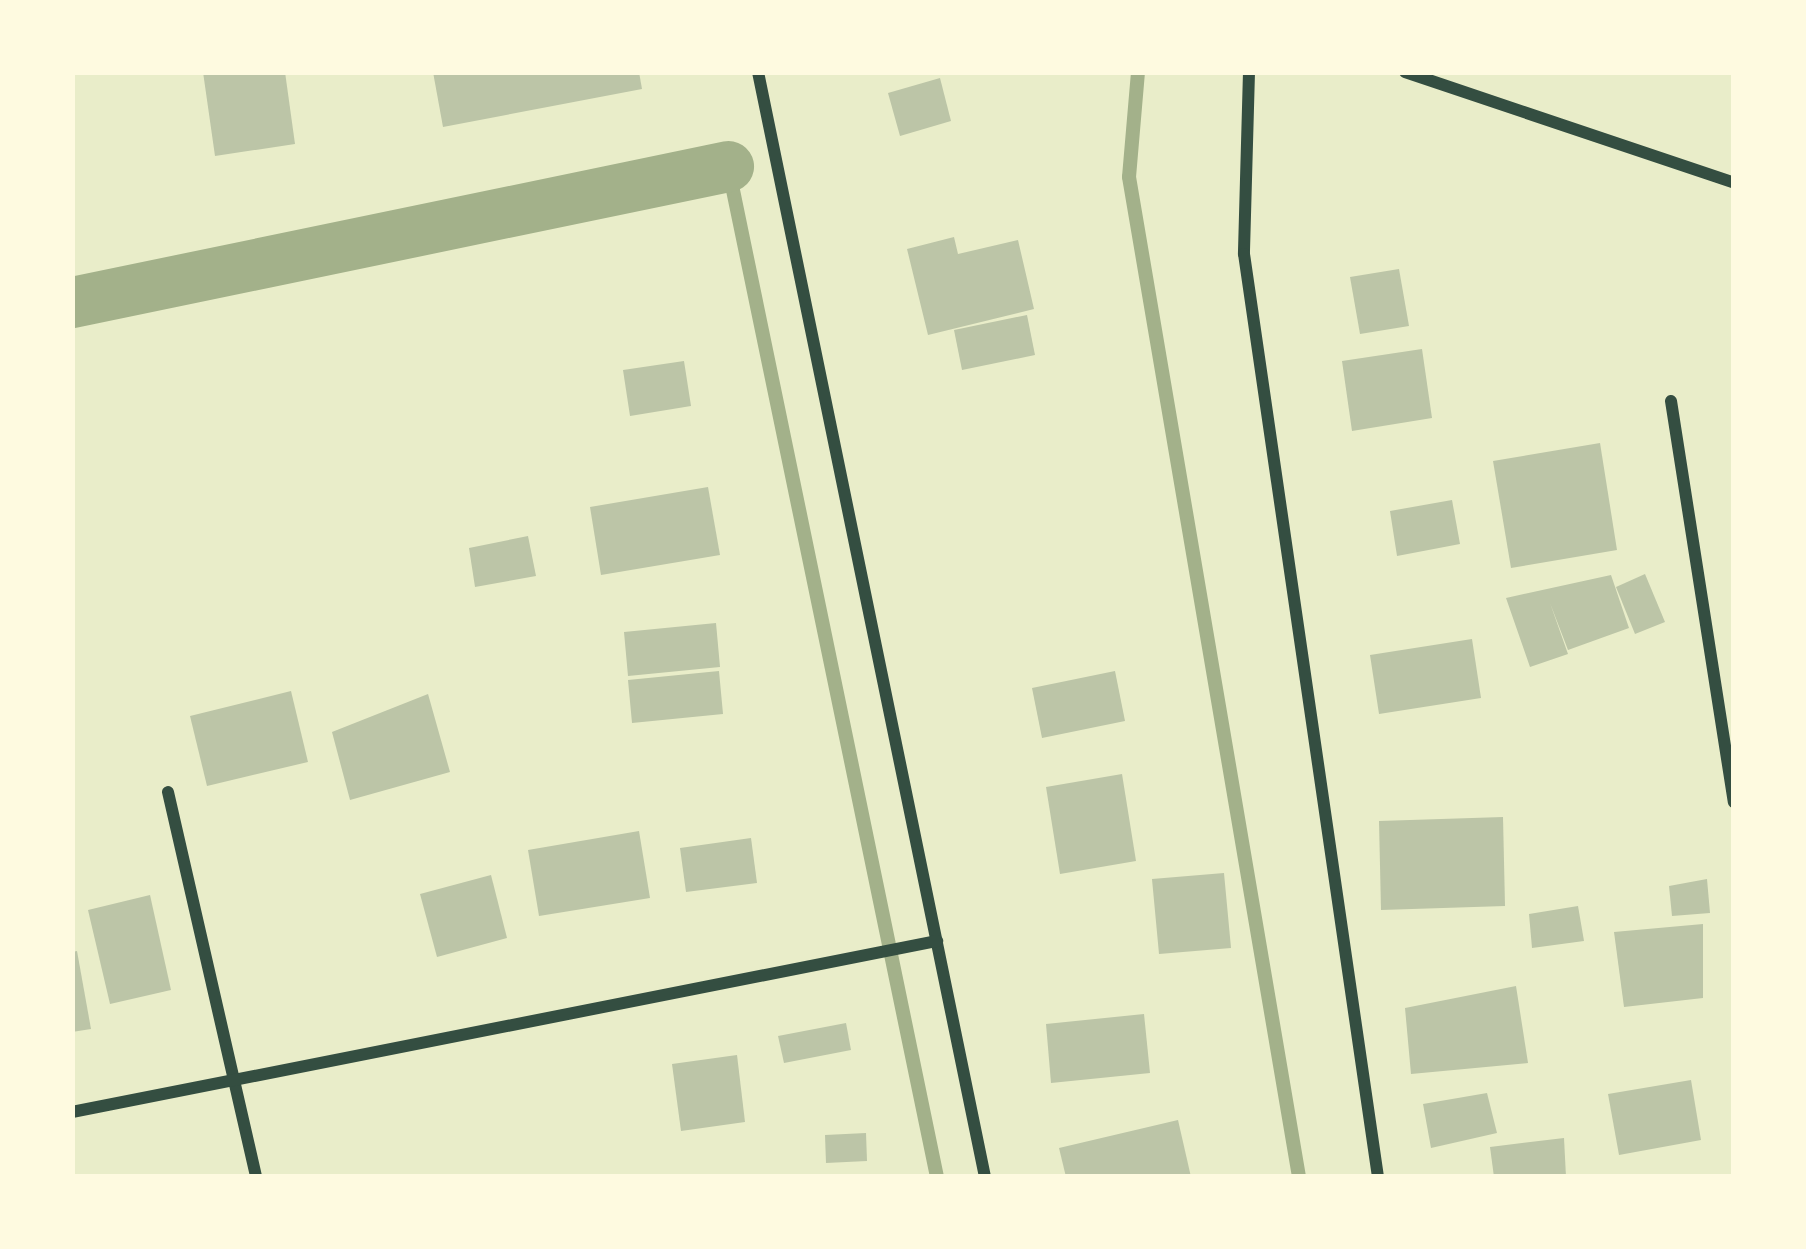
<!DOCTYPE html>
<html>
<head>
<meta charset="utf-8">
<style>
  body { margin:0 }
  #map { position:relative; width:1806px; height:1249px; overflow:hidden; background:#e9edc9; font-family:Commissioner,sans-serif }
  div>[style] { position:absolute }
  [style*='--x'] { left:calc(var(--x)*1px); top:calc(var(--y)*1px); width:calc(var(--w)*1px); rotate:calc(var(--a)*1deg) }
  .stream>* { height:14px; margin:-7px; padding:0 7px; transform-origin:7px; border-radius:7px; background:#a3b18a }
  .canal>* { height:51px; margin:-25.5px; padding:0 25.5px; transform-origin:25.5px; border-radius:25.5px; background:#a3b18a }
  .building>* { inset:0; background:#bcc5a7 }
  .minor>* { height:12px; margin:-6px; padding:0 6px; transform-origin:6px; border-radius:6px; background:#344e41 }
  span { translate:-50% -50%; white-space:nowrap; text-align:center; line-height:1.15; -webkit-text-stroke:9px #fefae0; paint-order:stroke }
  .frame { position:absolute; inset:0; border:75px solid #fefae0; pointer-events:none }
</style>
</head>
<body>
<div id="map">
  <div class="stream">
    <i style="--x:1138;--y:72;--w:105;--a:94.9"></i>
    <i style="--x:1129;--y:177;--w:1014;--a:80.35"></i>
    <i style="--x:728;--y:166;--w:1032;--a:78.32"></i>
  </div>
  <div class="canal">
    <i style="--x:72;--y:302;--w:670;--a:-11.71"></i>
  </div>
  <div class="building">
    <i style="clip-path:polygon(203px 72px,285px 72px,295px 144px,215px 156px)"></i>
    <i style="clip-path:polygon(433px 72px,639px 72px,642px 89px,443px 127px)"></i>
    <i style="clip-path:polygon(940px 78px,951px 121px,900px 136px,888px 93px)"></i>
    <i style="clip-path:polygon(954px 237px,958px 254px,1018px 240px,1034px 309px,928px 335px,907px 249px)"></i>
    <i style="clip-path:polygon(1399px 269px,1409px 326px,1360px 334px,1350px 277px)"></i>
    <i style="clip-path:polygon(1027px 315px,1035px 355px,962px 370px,954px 330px)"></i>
    <i style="clip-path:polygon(1422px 349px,1432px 418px,1352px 431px,1342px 361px)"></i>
    <i style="clip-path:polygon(684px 361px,691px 406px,630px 416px,623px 370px)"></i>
    <i style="clip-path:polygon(1600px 443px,1617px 550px,1511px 568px,1493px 461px)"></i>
    <i style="clip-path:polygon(708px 487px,720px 555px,601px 575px,590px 507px)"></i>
    <i style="clip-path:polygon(1452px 500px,1460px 544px,1397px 556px,1390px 511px)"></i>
    <i style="clip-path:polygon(528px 536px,536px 576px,475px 587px,469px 548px)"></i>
    <i style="clip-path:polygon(1645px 574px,1665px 622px,1635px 634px,1616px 587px)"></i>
    <i style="clip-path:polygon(1611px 575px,1629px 628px,1568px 650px,1550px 603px,1568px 654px,1530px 667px,1506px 598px)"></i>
    <i style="clip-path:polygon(716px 623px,720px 667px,628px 676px,624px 632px)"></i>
    <i style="clip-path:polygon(1472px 639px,1481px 698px,1379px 714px,1370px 655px)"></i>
    <i style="clip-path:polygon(719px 671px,723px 714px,632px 723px,628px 680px)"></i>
    <i style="clip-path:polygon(1115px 671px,1125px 721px,1042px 738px,1032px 688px)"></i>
    <i style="clip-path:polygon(291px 691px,308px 762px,207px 786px,190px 716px)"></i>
    <i style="clip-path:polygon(428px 694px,450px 772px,350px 800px,332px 732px)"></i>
    <i style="clip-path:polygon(1122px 774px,1136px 861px,1060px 874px,1046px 787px)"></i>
    <i style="clip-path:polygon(1503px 817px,1505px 906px,1381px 910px,1379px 821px)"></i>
    <i style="clip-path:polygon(639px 831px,650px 898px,539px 916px,528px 850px)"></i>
    <i style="clip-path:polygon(751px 838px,757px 883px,686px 892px,680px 848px)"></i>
    <i style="clip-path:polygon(1224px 873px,1231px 948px,1159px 954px,1152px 879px)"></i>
    <i style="clip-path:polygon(491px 875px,507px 938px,437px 957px,420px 894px)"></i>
    <i style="clip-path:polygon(1707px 879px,1710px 913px,1672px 916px,1669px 886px)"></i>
    <i style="clip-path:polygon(150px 895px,171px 990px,110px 1004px,88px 910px)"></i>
    <i style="clip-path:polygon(1578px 906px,1584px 941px,1532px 948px,1529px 914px)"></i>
    <i style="clip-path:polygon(1703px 924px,1703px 998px,1624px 1007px,1614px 932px)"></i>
    <i style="clip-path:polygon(77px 951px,91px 1029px,72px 1032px,72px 952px)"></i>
    <i style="clip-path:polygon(1516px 986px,1528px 1063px,1411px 1074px,1405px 1008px)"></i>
    <i style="clip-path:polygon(1144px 1014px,1150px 1073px,1051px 1083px,1046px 1024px)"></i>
    <i style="clip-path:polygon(846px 1023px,851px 1050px,784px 1063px,778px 1036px)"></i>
    <i style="clip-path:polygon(737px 1055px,745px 1122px,681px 1131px,672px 1064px)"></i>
    <i style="clip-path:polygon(1691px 1080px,1701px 1140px,1619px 1155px,1608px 1094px)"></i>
    <i style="clip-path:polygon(1487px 1093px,1497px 1133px,1431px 1148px,1423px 1104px)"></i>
    <i style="clip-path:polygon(1178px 1120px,1191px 1177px,1066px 1177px,1059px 1148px)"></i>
    <i style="clip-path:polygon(866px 1133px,867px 1161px,826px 1163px,825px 1135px)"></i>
    <i style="clip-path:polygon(1564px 1138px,1566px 1177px,1494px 1177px,1490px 1147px)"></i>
  </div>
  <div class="minor">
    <i style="--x:758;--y:72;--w:1128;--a:78.39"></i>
    <i style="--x:1249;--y:72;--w:182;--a:91.6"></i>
    <i style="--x:1244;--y:254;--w:933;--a:81.74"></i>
    <i style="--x:1405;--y:72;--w:347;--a:18.6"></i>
    <i style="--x:1671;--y:401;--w:406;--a:81.1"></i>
    <i style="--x:168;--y:792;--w:395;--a:77.1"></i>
    <i style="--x:72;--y:1112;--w:882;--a:-11.18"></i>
  </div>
  <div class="frame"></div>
</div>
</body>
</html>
